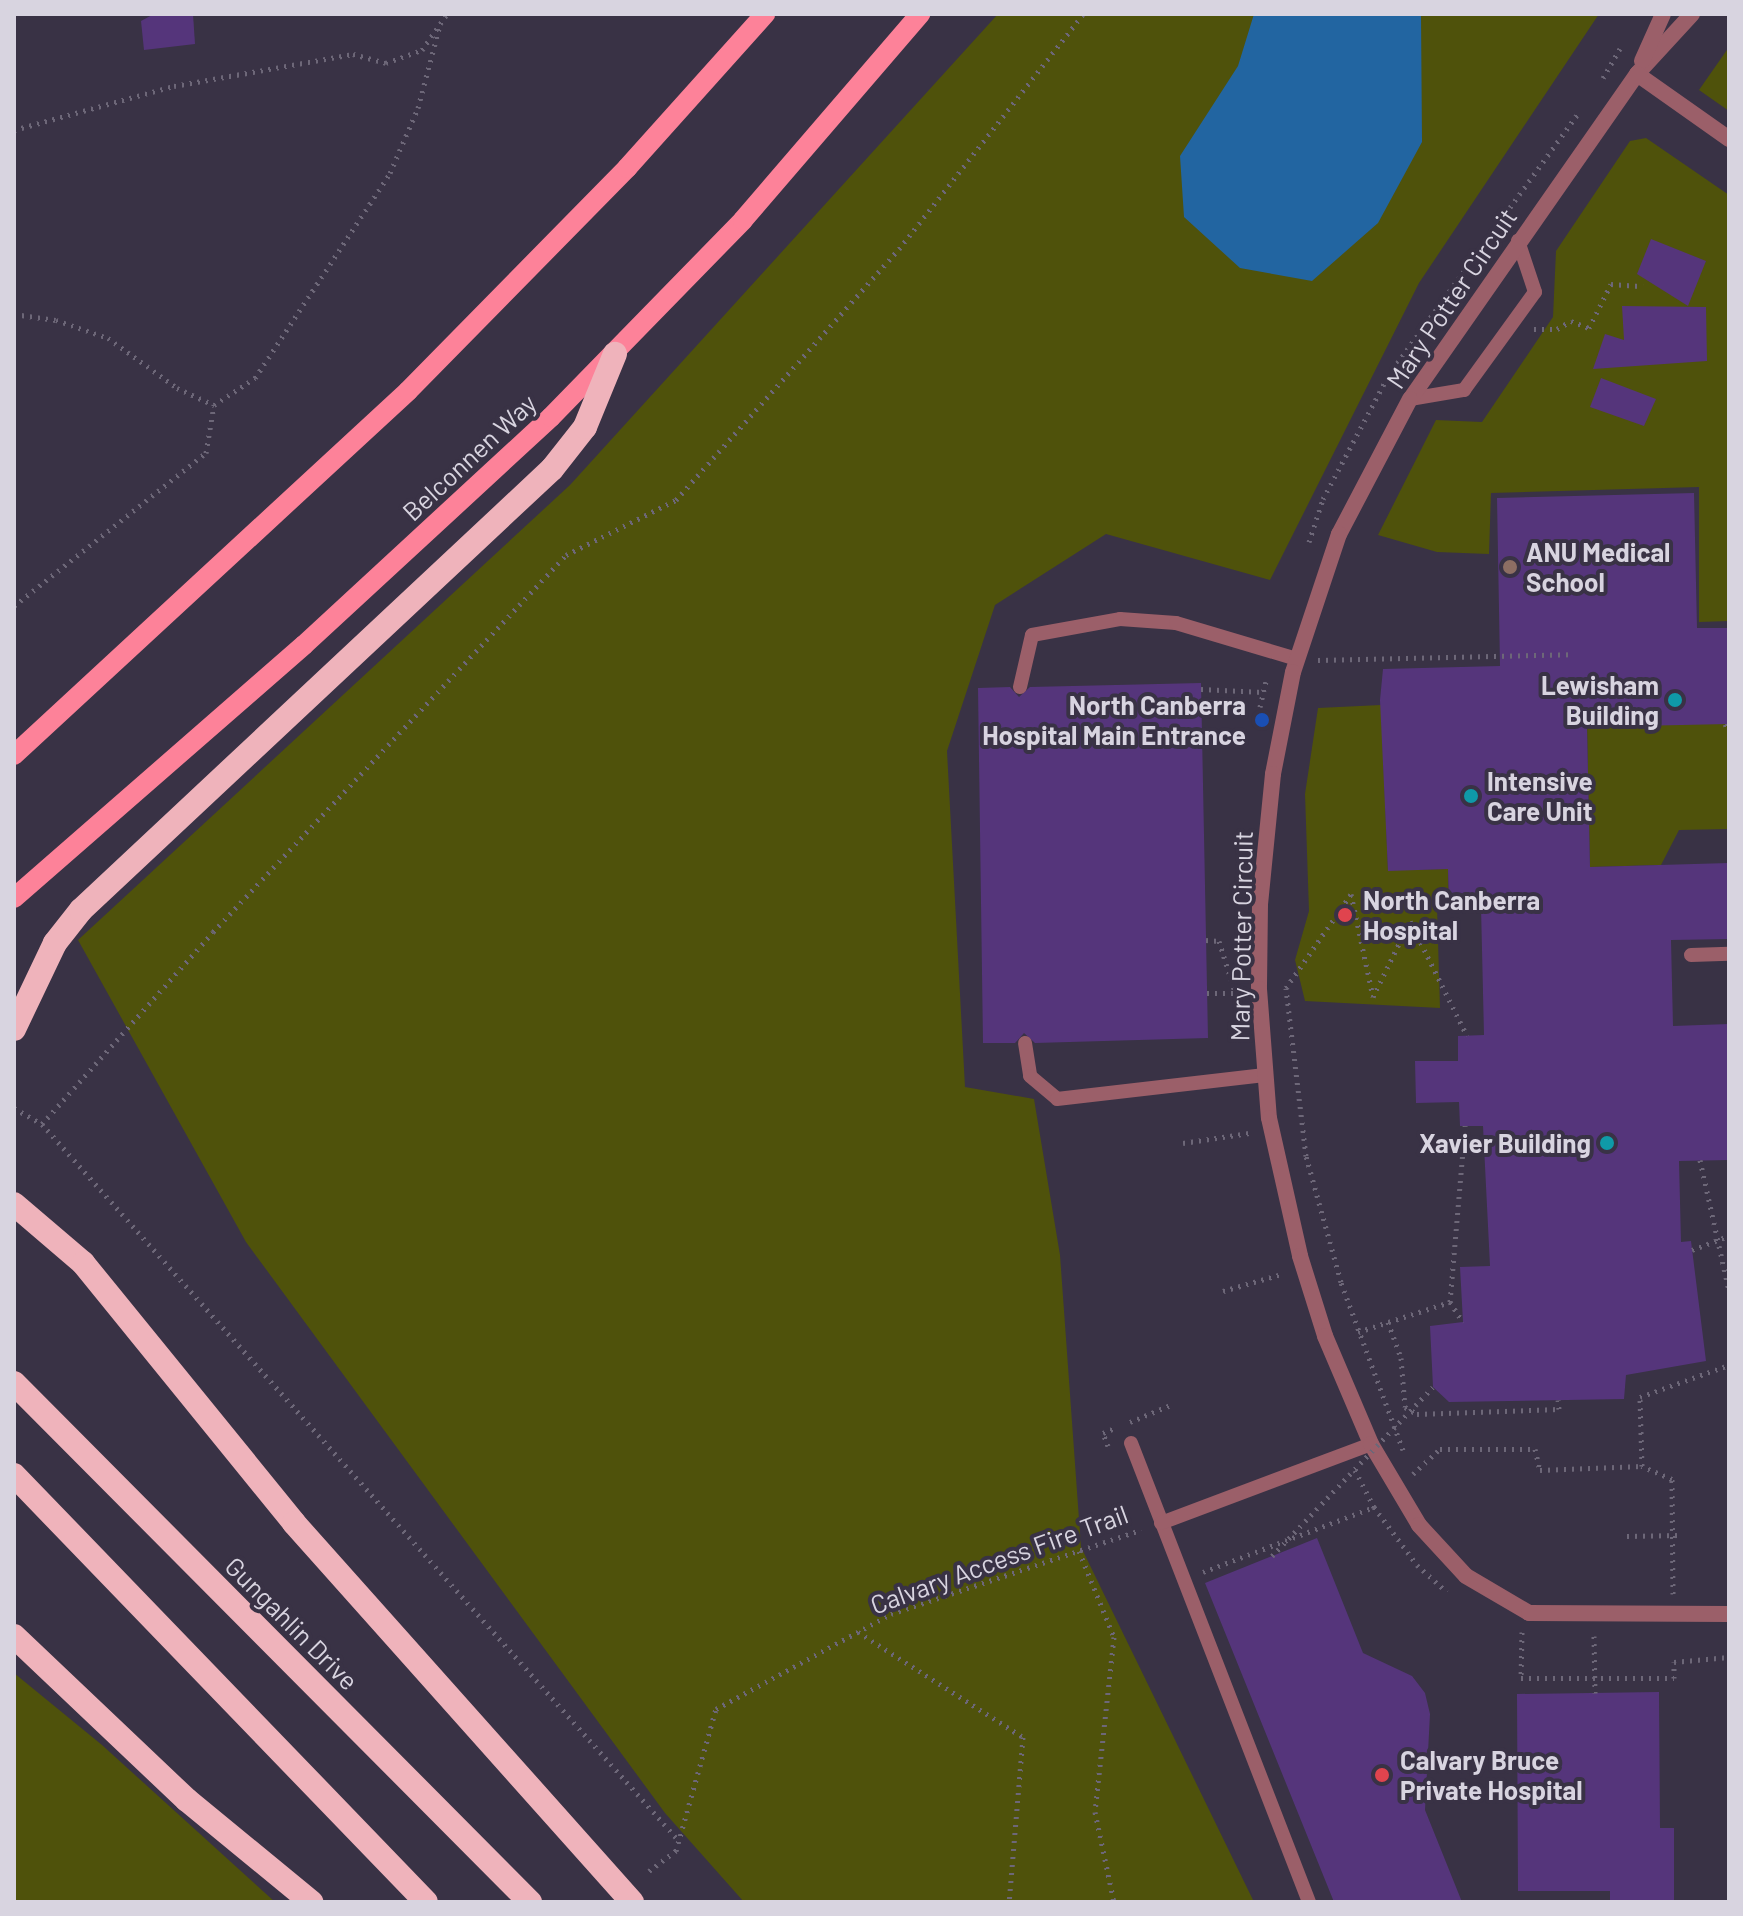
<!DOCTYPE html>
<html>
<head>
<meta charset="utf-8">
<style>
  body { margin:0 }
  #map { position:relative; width:1743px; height:1916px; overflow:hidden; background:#393245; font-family:Barlow,sans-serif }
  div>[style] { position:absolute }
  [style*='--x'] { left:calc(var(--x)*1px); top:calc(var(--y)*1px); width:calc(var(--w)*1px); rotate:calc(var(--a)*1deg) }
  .green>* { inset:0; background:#4f520b }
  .water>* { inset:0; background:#2265a1 }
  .building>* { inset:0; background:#55357b }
  .path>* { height:5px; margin-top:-2.5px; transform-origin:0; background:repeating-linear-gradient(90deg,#6d6778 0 2px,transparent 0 8px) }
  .lane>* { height:14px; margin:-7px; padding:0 7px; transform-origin:7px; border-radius:7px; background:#9b5f69 }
  .street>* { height:16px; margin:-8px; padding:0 8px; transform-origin:8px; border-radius:8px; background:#9b5f69 }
  .primary>* { height:20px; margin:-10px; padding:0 10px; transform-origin:10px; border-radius:10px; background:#fd8299 }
  .highway>* { height:24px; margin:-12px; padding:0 12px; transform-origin:12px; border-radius:12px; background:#efb3bb }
  .path-bridge>* { height:5px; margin-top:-2.5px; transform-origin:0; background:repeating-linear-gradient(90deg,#6d6778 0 2px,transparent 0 8px) }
  .dots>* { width:22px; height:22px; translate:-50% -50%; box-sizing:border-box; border:4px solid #393245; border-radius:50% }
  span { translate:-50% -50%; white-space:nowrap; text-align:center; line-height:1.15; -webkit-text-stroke:8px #393245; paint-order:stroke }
  .street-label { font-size:26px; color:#d8d4e0 }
  .poi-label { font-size:26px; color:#d8d4e0; font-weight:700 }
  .left { translate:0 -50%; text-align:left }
  .right { translate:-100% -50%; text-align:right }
  .frame { position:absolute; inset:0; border:16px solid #d8d4e0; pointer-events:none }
</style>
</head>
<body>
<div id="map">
  <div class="green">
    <i style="clip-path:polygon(998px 14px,1599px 14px,1419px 283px,1270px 580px,1106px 534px,995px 605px,947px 751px,965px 1087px,1034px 1099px,1060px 1255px,1081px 1547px,1254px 1902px,744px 1902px,665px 1813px,246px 1242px,78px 940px,570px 485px)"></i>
    <i style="clip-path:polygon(1729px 47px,1729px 111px,1699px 90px)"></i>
    <i style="clip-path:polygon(1646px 138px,1729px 195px,1729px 621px,1699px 622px,1699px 487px,1491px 493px,1489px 554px,1437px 552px,1378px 535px,1436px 420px,1482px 422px,1553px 317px,1556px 251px,1630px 141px)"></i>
    <i style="clip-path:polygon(1586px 677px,1729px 724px,1729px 829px,1679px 830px,1661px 865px,1590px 867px)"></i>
    <i style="clip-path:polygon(1381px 705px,1388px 870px,1448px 869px,1449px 907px,1437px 907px,1440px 1008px,1305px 1001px,1295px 960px,1309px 911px,1305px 794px,1318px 708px)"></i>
    <i style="clip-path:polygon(14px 1673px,102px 1745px,275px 1902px,14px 1902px)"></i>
  </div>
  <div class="water">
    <i style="clip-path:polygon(1254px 14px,1421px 14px,1422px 142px,1378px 223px,1312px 281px,1240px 268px,1184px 217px,1180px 156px,1238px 66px)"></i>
  </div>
  <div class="building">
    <i style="clip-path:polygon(154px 14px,193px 14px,195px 44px,144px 50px,141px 21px)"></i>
    <i style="clip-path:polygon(1651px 239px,1706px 261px,1688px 306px,1637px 274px)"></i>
    <i style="clip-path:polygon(1622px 306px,1706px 307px,1707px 361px,1593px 369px,1605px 334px,1624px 340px)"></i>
    <i style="clip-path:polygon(1601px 378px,1656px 399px,1644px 426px,1590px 407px)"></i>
    <i style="clip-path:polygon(1694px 493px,1697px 628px,1729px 628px,1729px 724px,1587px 727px,1590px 867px,1729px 863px,1729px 939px,1671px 940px,1673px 1026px,1729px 1024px,1729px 1160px,1679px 1161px,1681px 1242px,1691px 1241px,1706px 1361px,1626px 1375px,1624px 1399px,1449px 1402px,1433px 1387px,1430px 1326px,1463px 1322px,1460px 1267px,1490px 1266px,1483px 1126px,1460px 1126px,1459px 1102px,1416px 1103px,1415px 1061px,1458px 1061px,1458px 1036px,1484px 1035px,1481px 907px,1449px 907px,1448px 869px,1388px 871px,1380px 700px,1383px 669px,1500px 666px,1497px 498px)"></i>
    <i style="clip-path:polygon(1201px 683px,1208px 1038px,1035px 1043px,1024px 1033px,1015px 1043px,983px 1043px,978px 688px,1010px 687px,1019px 697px,1030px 687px)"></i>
    <i style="clip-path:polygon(1317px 1538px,1363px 1653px,1412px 1676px,1425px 1693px,1430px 1714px,1425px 1810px,1462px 1902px,1334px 1902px,1205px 1583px)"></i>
    <i style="clip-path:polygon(1659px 1692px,1660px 1828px,1674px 1828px,1674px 1902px,1610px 1902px,1610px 1891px,1518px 1891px,1517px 1694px)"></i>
  </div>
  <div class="path">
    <i style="--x:1603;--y:78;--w:34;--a:-60"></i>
    <i style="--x:14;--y:130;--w:166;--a:-15.4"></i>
    <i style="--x:174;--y:86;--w:182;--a:-10.1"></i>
    <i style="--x:353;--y:54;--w:34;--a:15"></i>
    <i style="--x:386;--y:63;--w:38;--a:-20"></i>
    <i style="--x:422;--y:50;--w:44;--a:-55.2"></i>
    <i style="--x:14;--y:314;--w:42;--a:8.1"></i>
    <i style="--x:56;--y:320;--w:55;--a:19.1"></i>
    <i style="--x:108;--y:338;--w:85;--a:35.9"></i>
    <i style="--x:177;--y:388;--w:41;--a:24.7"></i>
    <i style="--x:1534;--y:329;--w:23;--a:0"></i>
    <i style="--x:1557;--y:329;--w:16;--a:-30"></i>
    <i style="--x:1571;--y:321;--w:19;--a:21"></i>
    <i style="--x:1589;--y:328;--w:49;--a:-63.4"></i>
    <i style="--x:1611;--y:284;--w:32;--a:4"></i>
    <i style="--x:1309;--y:542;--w:45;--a:-72"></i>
    <i style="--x:1323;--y:499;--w:139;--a:-62.1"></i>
    <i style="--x:1388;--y:376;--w:326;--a:-54.1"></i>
    <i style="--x:14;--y:606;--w:246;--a:-38.6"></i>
    <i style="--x:206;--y:453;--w:49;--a:-80.5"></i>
    <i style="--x:214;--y:405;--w:49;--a:-33.4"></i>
    <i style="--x:255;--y:378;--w:245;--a:-56.6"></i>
    <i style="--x:390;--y:173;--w:71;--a:-66.7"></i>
    <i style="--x:418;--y:108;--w:86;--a:-75.2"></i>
    <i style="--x:1318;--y:660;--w:255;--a:-1.3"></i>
    <i style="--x:1201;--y:689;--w:62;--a:2.8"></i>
    <i style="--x:1260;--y:707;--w:26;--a:-77"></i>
    <i style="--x:1725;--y:724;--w:8;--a:60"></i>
    <i style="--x:1206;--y:940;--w:13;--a:4"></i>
    <i style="--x:1219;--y:941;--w:53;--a:72.6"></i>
    <i style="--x:1207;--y:993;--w:31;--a:0"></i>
    <i style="--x:14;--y:1108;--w:32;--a:30"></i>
    <i style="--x:42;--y:1124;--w:959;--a:48.38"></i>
    <i style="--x:42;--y:1124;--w:257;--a:-48.3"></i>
    <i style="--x:213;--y:932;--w:516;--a:-46.88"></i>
    <i style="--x:566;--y:555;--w:123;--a:-26.6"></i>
    <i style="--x:676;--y:500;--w:336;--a:-48.4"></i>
    <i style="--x:899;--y:249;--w:298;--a:-51.9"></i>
    <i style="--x:1183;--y:1143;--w:67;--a:-8.6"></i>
    <i style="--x:1700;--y:1160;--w:134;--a:77.5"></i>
    <i style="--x:1692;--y:1250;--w:40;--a:-21"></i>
    <i style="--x:1223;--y:1291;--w:61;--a:-16.1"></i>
    <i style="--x:1450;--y:1302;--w:24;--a:57"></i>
    <i style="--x:1388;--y:1322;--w:38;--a:70"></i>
    <i style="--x:1401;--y:1358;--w:49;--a:85.3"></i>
    <i style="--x:1405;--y:1407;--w:14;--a:30"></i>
    <i style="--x:1417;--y:1414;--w:142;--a:-2"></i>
    <i style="--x:1559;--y:1409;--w:9;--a:-96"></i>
    <i style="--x:1358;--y:1332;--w:97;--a:-18.1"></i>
    <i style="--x:1450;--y:1302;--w:177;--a:-85.1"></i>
    <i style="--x:1130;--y:1422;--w:47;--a:-22.7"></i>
    <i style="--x:1108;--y:1446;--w:14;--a:-111"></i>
    <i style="--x:1103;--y:1433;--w:15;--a:-23"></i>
    <i style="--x:1403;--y:1450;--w:179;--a:-110.3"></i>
    <i style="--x:1341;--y:1282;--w:131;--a:-105.5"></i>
    <i style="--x:1306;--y:1156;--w:169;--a:-96.8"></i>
    <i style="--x:1286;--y:988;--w:114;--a:-55.3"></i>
    <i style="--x:1351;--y:894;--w:105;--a:77.9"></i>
    <i style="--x:1373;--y:997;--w:85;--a:-64"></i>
    <i style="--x:1410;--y:921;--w:128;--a:63.6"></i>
    <i style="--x:1355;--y:1470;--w:42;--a:62.8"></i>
    <i style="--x:1374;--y:1507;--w:72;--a:53.4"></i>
    <i style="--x:1417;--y:1565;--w:40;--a:42"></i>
    <i style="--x:1413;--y:1474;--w:37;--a:-43"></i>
    <i style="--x:1440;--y:1449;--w:95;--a:0"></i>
    <i style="--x:1535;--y:1449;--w:22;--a:77"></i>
    <i style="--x:1540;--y:1470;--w:102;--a:-2.2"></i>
    <i style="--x:1627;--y:1536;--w:53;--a:-1.1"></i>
    <i style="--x:1079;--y:1551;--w:93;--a:67.9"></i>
    <i style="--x:1114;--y:1637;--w:176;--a:96.2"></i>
    <i style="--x:1095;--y:1812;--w:92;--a:78.1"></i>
    <i style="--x:1203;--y:1572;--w:183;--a:-20.8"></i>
    <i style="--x:1673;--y:1594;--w:115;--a:-90.5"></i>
    <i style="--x:1672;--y:1479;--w:33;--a:-157"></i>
    <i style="--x:1642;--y:1466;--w:69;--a:-91.7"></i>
    <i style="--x:1640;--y:1397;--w:95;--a:-19.8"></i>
    <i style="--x:858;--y:1632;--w:196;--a:32.5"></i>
    <i style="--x:1023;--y:1737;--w:166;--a:94.8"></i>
    <i style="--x:1522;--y:1632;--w:46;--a:91.2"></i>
    <i style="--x:1521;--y:1678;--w:153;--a:0"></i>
    <i style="--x:1674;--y:1678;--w:16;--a:-90"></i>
    <i style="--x:1674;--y:1662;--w:55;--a:-5.2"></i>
    <i style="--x:1594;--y:1636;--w:57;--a:89"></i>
    <i style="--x:649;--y:1871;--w:34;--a:-37"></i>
    <i style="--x:676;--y:1851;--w:148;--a:-74.3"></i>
    <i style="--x:716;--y:1709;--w:199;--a:-28.5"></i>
    <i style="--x:891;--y:1614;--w:264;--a:-18.6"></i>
  </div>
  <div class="lane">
    <i style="--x:1410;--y:399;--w:55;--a:-9.5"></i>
    <i style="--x:1464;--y:390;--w:121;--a:-54.1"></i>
    <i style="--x:1535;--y:292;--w:54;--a:-108.4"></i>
    <i style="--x:1020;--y:687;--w:53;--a:-77"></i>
    <i style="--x:1032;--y:635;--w:89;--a:-10.3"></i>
    <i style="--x:1120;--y:619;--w:56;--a:4.1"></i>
    <i style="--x:1176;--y:623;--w:126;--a:16.6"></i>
    <i style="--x:1691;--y:955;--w:38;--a:-2"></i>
    <i style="--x:1025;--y:1043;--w:33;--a:81"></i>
    <i style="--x:1030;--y:1076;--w:35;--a:40"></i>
    <i style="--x:1057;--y:1099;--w:209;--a:-6.6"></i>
    <i style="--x:1131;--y:1443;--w:492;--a:68.8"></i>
    <i style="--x:1161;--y:1523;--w:224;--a:-20.6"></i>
  </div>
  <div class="street">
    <i style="--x:1692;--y:14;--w:81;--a:132.5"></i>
    <i style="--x:1637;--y:74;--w:396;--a:124.9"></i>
    <i style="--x:1410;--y:399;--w:153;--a:117.7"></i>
    <i style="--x:1339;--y:534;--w:145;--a:108.4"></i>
    <i style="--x:1293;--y:672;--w:104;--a:101.1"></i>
    <i style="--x:1273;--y:774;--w:131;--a:95.7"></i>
    <i style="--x:1260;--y:904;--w:85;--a:90.7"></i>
    <i style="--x:1259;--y:989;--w:129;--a:85.6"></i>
    <i style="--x:1269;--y:1118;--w:141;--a:77.3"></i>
    <i style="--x:1300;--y:1256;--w:84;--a:72.6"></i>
    <i style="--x:1325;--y:1336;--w:117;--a:66.9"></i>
    <i style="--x:1371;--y:1444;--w:94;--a:59.3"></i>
    <i style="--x:1419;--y:1525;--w:69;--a:47.3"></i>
    <i style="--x:1466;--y:1576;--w:73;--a:30.4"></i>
    <i style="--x:1529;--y:1613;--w:200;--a:0.3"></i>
    <i style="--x:1642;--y:61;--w:51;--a:-65.9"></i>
    <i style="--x:1637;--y:74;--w:113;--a:35.2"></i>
  </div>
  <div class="primary">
    <i style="--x:14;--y:755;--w:536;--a:-42.73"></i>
    <i style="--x:408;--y:391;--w:313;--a:-45.5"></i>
    <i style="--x:627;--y:168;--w:207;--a:-48.1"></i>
    <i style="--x:14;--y:898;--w:385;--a:-41.1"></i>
    <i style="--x:304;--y:645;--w:336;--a:-42.7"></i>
    <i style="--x:551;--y:417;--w:275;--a:-45.7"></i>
    <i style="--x:743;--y:220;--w:272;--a:-49.3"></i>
  </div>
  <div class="highway">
    <i style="--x:14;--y:1029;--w:95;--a:-64.5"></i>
    <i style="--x:55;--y:943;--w:42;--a:-51.8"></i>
    <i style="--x:81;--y:910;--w:645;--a:-43.12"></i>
    <i style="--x:552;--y:469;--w:53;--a:-51.8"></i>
    <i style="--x:585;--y:427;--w:79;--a:-67.7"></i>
    <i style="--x:14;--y:1204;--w:91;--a:40.5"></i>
    <i style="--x:83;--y:1263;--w:335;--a:50.9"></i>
    <i style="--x:294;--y:1523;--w:508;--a:48.27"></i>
    <i style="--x:14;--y:1383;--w:732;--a:45.17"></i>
    <i style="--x:14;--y:1475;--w:593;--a:46.02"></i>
    <i style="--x:14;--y:1636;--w:238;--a:43.5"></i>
    <i style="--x:187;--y:1800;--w:161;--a:39.4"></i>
  </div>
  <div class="path-bridge">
    <i style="--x:1272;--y:1556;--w:233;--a:-46.4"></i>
  </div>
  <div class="dots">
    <i style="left:1510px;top:567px;background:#8d6e63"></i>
    <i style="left:1675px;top:700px;background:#0f9aa8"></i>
    <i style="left:1262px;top:720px;background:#1a4fb4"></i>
    <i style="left:1471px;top:796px;background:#0f9aa8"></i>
    <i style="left:1345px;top:915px;background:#e0444e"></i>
    <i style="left:1607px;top:1143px;background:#0f9aa8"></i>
    <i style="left:1382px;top:1775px;background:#e0444e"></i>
  </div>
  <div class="street-label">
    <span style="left:1451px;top:298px;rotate:-56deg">Mary Potter Circuit</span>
    <span style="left:469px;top:457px;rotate:-43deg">Belconnen Way</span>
    <span style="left:1241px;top:936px;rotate:-89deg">Mary Potter Circuit</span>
    <span style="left:999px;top:1559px;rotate:-20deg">Calvary Access Fire Trail</span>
    <span style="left:292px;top:1623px;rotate:45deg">Gungahlin Drive</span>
  </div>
  <div class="poi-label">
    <span class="left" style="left:1526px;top:567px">ANU Medical<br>School</span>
    <span class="right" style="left:1659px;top:700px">Lewisham<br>Building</span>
    <span class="right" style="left:1246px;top:720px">North Canberra<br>Hospital Main Entrance</span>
    <span class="left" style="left:1487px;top:796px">Intensive<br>Care Unit</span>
    <span class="left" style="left:1363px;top:915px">North Canberra<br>Hospital</span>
    <span class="right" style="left:1591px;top:1143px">Xavier Building</span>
    <span class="left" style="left:1400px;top:1775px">Calvary Bruce<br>Private Hospital</span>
  </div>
  <div class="frame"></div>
</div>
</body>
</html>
